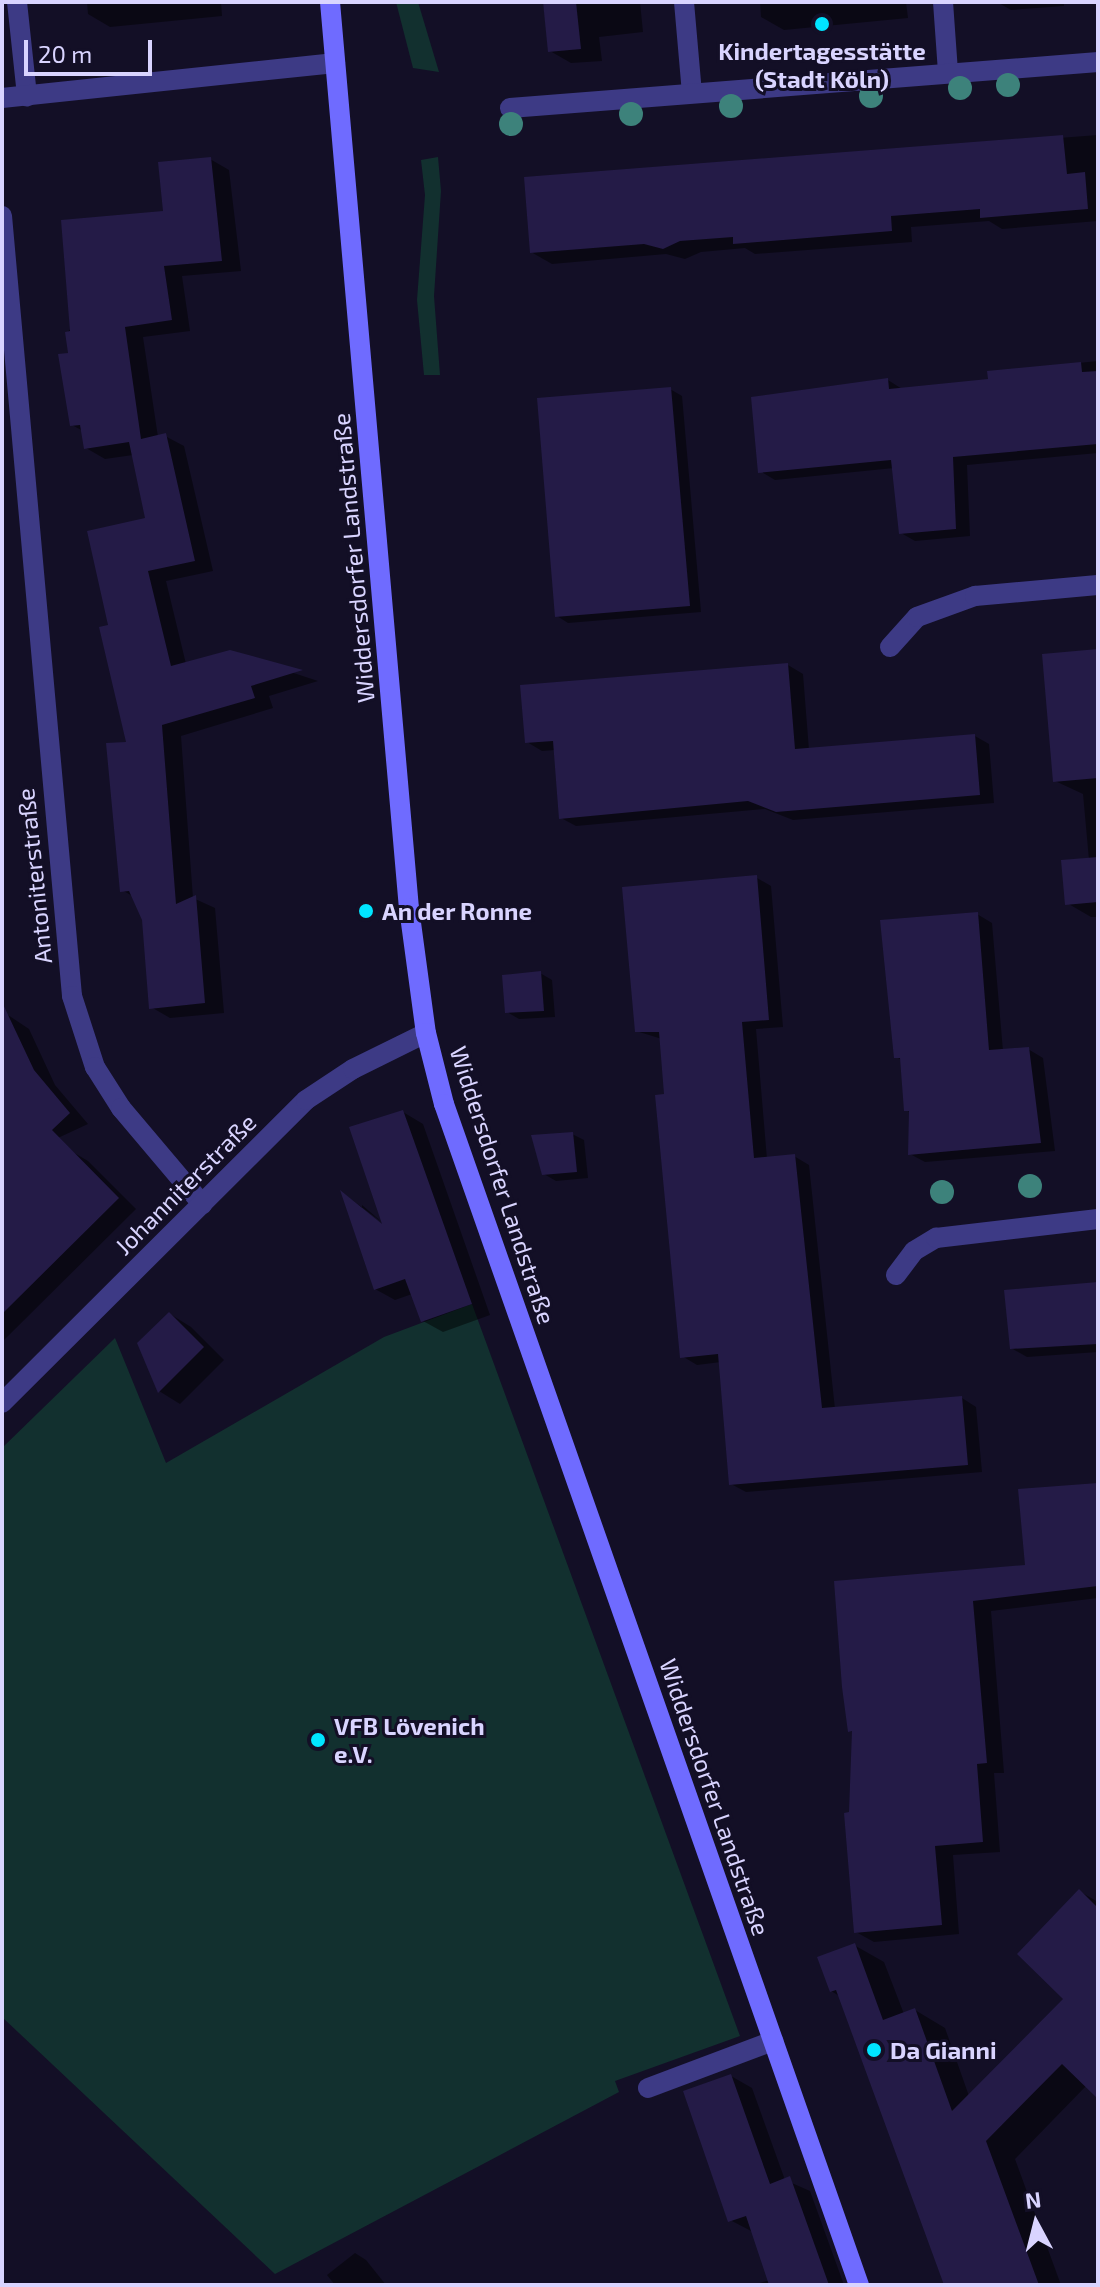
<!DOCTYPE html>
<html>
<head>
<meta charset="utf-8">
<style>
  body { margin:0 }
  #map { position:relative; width:1100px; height:2287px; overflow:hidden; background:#130f26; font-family:"Exo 2",sans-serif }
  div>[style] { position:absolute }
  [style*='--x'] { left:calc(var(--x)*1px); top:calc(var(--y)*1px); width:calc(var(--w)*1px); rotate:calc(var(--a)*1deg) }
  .green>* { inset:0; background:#12302f }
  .shadow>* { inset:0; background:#0007 }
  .building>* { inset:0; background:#241b47 }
  .lane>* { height:20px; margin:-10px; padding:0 10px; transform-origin:10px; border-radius:10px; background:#3d3a85 }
  .street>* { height:20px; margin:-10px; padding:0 10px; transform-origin:10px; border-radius:10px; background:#3d3a85 }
  .secondary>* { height:20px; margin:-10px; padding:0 10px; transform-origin:10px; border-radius:10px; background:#6f6bff }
  .trees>* { width:24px; height:24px; margin:-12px; border-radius:50%; background:#3d827b }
  .dots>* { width:22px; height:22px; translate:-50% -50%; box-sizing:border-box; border:4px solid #130f26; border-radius:50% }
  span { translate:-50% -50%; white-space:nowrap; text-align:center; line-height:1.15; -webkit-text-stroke:6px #130f26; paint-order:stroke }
  .poi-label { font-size:24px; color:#d9d4ff; font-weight:700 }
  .left { translate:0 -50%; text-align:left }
  .street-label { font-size:24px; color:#d9d4ff }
  .frame { position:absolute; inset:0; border:4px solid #d9d4ff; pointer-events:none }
  .north { position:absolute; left:996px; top:2183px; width:80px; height:80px; -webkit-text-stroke:6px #130f26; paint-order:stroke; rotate:353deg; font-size:22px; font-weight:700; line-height:32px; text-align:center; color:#d9d4ff }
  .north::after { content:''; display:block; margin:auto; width:28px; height:36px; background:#d9d4ff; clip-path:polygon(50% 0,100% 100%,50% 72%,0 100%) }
  .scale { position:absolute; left:24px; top:40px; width:128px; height:36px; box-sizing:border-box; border:4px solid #d9d4ff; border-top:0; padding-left:10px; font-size:24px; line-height:28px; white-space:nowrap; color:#d9d4ff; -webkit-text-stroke:6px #130f26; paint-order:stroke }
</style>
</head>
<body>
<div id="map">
  <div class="green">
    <i style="clip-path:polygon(396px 2px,418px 2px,439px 72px,413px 68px)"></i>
    <i style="clip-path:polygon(438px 157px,441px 191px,434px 296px,440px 375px,424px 375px,417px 300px,425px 195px,421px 160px)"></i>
    <i style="clip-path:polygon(472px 1304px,740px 2036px,615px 2081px,619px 2092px,275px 2274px,2px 2017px,2px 1448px,115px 1338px,166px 1463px,384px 1337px)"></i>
  </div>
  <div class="shadow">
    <i style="clip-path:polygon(87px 2px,221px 2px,222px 16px,110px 27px,88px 14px)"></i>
    <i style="clip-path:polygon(543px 2px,640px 2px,643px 32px,599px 37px,602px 61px,571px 63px,550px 51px)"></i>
    <i style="clip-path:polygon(760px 2px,906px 2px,908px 18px,784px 30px,761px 17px)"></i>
    <i style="clip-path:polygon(997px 2px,1064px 2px,1064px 6px,1011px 10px)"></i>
    <i style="clip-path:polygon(1098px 135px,1098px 221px,1002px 229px,989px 221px,911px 227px,912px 242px,755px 254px,745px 248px,701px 252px,685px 259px,666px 254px,552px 264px,531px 252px,526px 179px)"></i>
    <i style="clip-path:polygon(210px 159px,229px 170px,241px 271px,182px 276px,190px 331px,143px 337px,158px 437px,165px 436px,184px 446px,213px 571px,166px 581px,186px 664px,230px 652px,318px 681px,269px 696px,273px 708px,181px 736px,193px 898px,215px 908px,224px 1013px,170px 1018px,151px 1007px,144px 920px,134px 897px,122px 890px,129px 744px,111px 626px,147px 520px,133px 455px,105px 459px,86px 448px,83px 431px,72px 425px,67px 333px)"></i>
    <i style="clip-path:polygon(1098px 361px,1098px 453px,967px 465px,970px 536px,915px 541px,901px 533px,894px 468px,775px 480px,760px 471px,888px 380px,902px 389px,990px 381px,989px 372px)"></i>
    <i style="clip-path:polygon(670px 389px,682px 396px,701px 612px,568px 623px,557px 616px)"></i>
    <i style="clip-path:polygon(1098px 651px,1098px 917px,1091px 917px,1067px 903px,1089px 860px,1083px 794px,1055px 781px)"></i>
    <i style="clip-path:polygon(788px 665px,803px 674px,809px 750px,975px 736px,989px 744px,994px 803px,793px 820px,765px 809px,576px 826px,561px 818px,555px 750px,542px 751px,527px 742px)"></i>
    <i style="clip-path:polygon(757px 878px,771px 886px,783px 1027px,756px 1029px,767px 1159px,794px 1156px,809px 1165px,835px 1409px,962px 1398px,976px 1407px,982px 1472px,746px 1492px,731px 1484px,721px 1362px,697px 1365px,682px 1356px,662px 1039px,636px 1031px)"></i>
    <i style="clip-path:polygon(977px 914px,992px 923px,1003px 1051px,1028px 1049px,1043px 1058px,1055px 1151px,925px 1162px,910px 1154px,911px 1113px,906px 1110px,902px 1060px,896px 1057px)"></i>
    <i style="clip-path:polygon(540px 973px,552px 980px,555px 1017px,519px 1019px,507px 1012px)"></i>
    <i style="clip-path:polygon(2px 1011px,29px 1029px,55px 1085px,88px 1124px,2px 1164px)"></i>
    <i style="clip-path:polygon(evenodd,403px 1112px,423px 1124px,490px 1315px,443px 1332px,423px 1321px,412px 1294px,395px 1300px,375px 1289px,344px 1194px,383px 1223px,403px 1112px,362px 1205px,390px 1229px,388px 1232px,362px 1210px,362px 1205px)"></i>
    <i style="clip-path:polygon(572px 1134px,584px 1140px,588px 1178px,556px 1181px,544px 1174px)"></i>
    <i style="clip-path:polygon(71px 1151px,88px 1161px,136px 1209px,2px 1342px,2px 1227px)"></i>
    <i style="clip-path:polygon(1098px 1284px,1098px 1352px,1027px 1357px,1011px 1348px)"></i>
    <i style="clip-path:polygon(170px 1314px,191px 1327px,224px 1360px,180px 1404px,159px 1391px)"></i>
    <i style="clip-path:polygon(1098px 1487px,1098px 1598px,991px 1611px,1004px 1773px,994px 1773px,1000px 1852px,953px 1855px,959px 1934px,874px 1942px,856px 1932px,854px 1733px,850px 1730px,836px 1583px,1027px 1567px)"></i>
    <i style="clip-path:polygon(1079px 1891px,1098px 1902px,1098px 2096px,1087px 2085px,1015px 2159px,1061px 2285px,946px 2285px,841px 1997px,831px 1991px,854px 1945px,884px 1962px,904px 2014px,915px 2010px,945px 2028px,969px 2096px,1065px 1999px)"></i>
    <i style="clip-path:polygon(731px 2076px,752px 2088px,785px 2180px,810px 2191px,844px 2285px,753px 2285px,770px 2280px,753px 2232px,730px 2220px)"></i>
    <i style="clip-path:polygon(355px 2253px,366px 2260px,386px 2285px,335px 2285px,327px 2275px)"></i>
  </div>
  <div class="building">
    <i style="clip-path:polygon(543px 2px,576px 2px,581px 49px,548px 52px)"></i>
    <i style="clip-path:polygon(1063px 135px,1067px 174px,1085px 172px,1088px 209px,980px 218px,980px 209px,891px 216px,892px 231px,733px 244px,733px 237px,680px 241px,663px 249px,644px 244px,530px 253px,524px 177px)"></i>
    <i style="clip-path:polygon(211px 157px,222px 261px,164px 266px,172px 320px,125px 327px,141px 439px,166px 433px,195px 561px,148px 571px,171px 666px,230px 650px,303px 670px,251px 686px,255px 698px,162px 725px,176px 904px,196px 895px,205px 1003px,149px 1009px,142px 920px,129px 891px,120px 892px,106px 743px,126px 742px,99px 627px,108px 625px,87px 531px,145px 518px,129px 442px,84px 449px,80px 425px,70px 426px,58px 354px,68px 353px,65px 332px,70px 331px,61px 220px,163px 211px,158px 162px)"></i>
    <i style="clip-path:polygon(1081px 362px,1082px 372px,1098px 371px,1098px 444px,953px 457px,956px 529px,899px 534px,891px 460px,758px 473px,751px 397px,888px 378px,889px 389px,988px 379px,987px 371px)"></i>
    <i style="clip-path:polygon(671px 387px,690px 606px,555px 617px,537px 398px)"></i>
    <i style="clip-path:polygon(1098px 649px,1098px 778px,1053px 782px,1042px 654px)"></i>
    <i style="clip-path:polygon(788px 663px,795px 749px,975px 734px,980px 795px,776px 812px,748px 801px,559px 819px,553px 741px,525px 743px,520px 685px)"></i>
    <i style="clip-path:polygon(1098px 857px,1098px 902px,1065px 905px,1061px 860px)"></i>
    <i style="clip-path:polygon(757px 875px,769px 1020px,742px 1022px,754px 1158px,795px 1154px,822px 1408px,962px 1396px,968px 1465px,729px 1485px,718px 1354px,680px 1358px,655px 1095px,664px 1094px,659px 1032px,635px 1032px,622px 887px)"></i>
    <i style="clip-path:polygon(978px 912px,989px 1050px,1029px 1047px,1041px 1143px,908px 1155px,909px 1111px,904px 1111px,900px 1058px,894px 1058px,880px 920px)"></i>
    <i style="clip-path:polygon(541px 971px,544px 1011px,505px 1013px,502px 975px)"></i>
    <i style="clip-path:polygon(2px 1002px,34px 1070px,70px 1113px,52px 1130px,119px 1198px,2px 1314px)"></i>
    <i style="clip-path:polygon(403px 1110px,472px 1304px,421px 1322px,405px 1279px,374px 1290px,340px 1190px,382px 1224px,349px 1127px)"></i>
    <i style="clip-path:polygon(573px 1132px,577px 1172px,542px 1175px,531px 1135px)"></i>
    <i style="clip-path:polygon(1098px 1282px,1098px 1344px,1010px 1349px,1004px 1290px)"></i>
    <i style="clip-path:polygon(169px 1312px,204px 1347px,158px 1393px,137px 1343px)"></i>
    <i style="clip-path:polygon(1098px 1483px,1098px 1586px,973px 1601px,987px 1763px,977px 1764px,983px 1842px,935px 1846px,942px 1925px,854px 1933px,844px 1813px,849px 1812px,852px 1731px,848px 1732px,842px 1687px,834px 1581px,1025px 1565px,1018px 1489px)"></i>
    <i style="clip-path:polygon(1079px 1889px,1098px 1908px,1098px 2099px,1062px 2064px,986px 2141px,1039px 2285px,944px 2285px,836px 1990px,830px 1992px,817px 1957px,855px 1943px,883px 2020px,915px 2008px,952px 2111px,1063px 1999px,1017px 1954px)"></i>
    <i style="clip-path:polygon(731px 2074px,770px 2184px,790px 2176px,829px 2285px,769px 2285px,746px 2216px,728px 2222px,683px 2091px)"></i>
  </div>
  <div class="lane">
    <i style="--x:648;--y:2088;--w:134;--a:-20.6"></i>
  </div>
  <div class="street">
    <i style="--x:17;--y:2;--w:95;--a:83.9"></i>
    <i style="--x:684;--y:2;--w:91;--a:85"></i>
    <i style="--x:943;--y:2;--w:69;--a:85.9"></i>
    <i style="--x:2;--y:98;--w:335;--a:-6"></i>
    <i style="--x:510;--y:108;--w:590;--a:-4.47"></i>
    <i style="--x:2;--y:216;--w:783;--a:84.87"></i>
    <i style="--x:72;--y:996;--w:75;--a:72.1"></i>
    <i style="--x:95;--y:1067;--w:49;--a:57.6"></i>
    <i style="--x:121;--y:1108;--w:126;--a:49.8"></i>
    <i style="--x:890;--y:647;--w:40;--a:-48"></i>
    <i style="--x:917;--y:617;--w:62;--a:-19.9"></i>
    <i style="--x:975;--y:596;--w:123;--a:-5.1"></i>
    <i style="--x:896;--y:1275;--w:30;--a:-53"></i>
    <i style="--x:914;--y:1251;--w:26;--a:-31"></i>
    <i style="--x:936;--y:1238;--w:163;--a:-6.7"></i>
    <i style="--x:2;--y:1403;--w:429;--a:-44.9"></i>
    <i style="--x:306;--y:1100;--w:56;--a:-33.4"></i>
    <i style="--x:353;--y:1069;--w:81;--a:-26.3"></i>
  </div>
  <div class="secondary">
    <i style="--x:330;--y:2;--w:909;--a:85.02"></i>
    <i style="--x:409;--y:908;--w:126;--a:82.3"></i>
    <i style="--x:426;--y:1033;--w:73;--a:75.8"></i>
    <i style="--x:444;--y:1104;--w:1252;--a:70.64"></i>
  </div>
  <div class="trees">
    <i style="left:1008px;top:85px"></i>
    <i style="left:960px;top:88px"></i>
    <i style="left:871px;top:96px"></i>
    <i style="left:731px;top:106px"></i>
    <i style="left:631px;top:114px"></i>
    <i style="left:511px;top:124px"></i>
    <i style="left:1030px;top:1186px"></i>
    <i style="left:942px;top:1192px"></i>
  </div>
  <div class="dots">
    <i style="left:822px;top:24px;background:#00e5ff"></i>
    <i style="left:366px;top:911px;background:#00e5ff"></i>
    <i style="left:318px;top:1740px;background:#00e5ff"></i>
    <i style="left:874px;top:2050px;background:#00e5ff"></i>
  </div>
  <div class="poi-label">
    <span style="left:822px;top:65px">Kindertagesstätte<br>(Stadt Köln)</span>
    <span class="left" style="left:382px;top:911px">An der Ronne</span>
    <span class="left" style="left:334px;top:1740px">VFB Lövenich<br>e.V.</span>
    <span class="left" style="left:890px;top:2050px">Da Gianni</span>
  </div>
  <div class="street-label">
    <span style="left:353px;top:558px;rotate:-95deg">Widdersdorfer Landstraße</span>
    <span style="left:34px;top:876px;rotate:-96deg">Antoniterstraße</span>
    <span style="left:185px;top:1184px;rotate:-45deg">Johanniterstraße</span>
    <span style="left:503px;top:1185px;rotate:72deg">Widdersdorfer Landstraße</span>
    <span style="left:715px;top:1797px;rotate:71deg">Widdersdorfer Landstraße</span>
  </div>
  <div class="frame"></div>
  <div class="north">N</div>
  <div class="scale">20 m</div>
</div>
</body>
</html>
